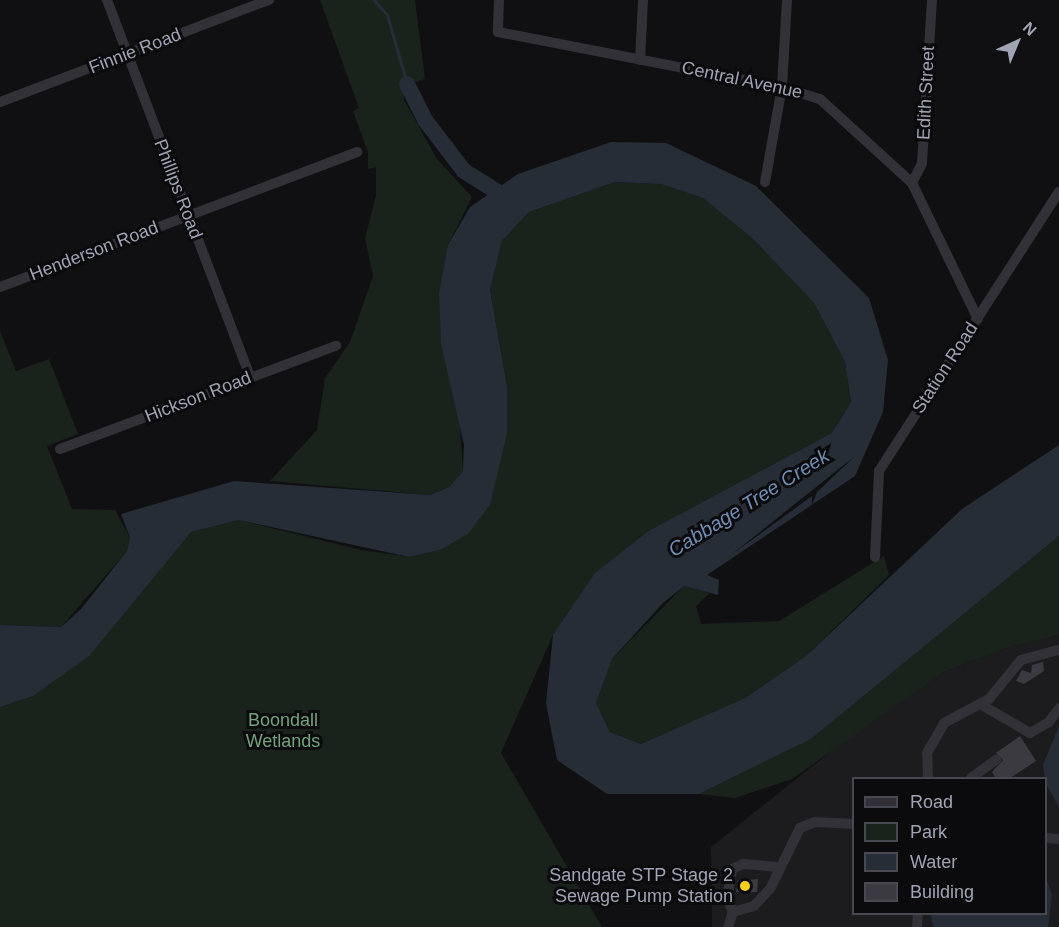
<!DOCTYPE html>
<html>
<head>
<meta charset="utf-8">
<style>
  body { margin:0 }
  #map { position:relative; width:1059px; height:927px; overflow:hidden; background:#101012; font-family:Helvetica,sans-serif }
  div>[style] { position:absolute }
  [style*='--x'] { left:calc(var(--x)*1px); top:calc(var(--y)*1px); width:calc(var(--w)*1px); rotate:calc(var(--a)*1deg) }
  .built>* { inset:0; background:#1c1c1f }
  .green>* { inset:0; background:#1a221c }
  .water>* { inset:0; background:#262d37 }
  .pier>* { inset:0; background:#101012 }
  .stream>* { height:3px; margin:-1.5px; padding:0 1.5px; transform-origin:1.5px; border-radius:1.5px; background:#262d37 }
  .river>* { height:16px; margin:-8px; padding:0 8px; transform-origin:8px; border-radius:8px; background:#262d37 }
  .building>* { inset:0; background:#3a3a40 }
  .minor>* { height:10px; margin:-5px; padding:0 5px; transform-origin:5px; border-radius:5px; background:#313137 }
  .dots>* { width:16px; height:16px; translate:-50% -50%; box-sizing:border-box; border:3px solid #0b0b0d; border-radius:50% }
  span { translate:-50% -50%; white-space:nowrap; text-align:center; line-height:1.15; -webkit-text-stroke:6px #0b0b0d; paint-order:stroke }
  .street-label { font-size:18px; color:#a0a3b4 }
  .park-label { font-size:18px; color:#74a27d }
  .poi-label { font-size:18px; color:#a0a3b4 }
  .right { translate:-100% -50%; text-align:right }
  .water-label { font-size:20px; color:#728db4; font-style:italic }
  .legend { position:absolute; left:852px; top:777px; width:195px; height:138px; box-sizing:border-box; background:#0b0b0d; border:2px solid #474850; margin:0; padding:8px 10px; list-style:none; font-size:18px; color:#a0a3b4 }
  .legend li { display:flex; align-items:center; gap:12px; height:30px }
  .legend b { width:30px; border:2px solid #474850 }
  .north { position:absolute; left:987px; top:12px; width:60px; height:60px; -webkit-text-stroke:4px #0b0b0d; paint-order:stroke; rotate:44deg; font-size:16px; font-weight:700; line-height:24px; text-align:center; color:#a0a3b4 }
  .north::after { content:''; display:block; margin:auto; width:21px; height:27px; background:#a0a3b4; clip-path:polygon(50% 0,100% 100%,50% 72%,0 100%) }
</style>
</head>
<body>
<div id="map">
  <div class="built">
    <i style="clip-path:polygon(evenodd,1059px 635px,1059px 927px,712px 927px,711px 847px,874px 717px,942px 673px,1006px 648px,1059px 635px,854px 778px,1046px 778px,1046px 914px,854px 914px,854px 778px)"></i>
  </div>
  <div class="green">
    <i style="clip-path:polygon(320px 0,415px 0,425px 79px,403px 86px,404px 100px,437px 159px,472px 197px,448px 245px,463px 471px,449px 487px,430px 495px,270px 481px,317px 430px,325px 378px,350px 342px,373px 276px,365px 238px,376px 196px,376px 167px,368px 169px,368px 152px,353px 111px,359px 108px)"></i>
    <i style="clip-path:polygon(615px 182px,661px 184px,703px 198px,753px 239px,814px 303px,845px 362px,851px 402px,832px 433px,650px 530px,553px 635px,501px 753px,602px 927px,0 927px,0 707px,33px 696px,191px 532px,239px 520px,361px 550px,409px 557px,440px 550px,507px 386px,490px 290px,502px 241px,529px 212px)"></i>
    <i style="clip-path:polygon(0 331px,16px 371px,49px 359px,78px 434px,47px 446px,72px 509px,115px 510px,130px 538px,127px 551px,61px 627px,0 625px)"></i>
    <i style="clip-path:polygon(1059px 536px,1059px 635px,1006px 648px,942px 673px,792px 779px,735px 798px,699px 794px,811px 739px)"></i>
    <i style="clip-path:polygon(884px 556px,889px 575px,806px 656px,745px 698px,641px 744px,610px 732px,596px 703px,612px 659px,684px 586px,710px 593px,696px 606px,701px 624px,779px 621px)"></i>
  </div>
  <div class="water">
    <i style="clip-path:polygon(611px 142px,666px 143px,756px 186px,869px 298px,888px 360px,883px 412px,855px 476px,707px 575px,719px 580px,718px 595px,684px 586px,663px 603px,612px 659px,596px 703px,610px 732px,641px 744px,745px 698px,806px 656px,962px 509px,1059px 445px,1059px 536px,811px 739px,699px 794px,607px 794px,557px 760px,546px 703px,553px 635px,595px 573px,650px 530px,832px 433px,851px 402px,845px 362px,814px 303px,753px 239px,703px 198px,661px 184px,615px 182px,529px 212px,502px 241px,490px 290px,507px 386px,507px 433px,490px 505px,468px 534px,440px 550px,409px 557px,239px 520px,191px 532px,89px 656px,33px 696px,0 707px,0 625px,61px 627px,81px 609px,127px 551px,130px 538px,121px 514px,234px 481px,430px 495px,449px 487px,463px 471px,464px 445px,441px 344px,439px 293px,448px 245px,470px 207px,518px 174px)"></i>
    <i style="clip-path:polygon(1059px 726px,1059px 807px,1046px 784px,1043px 765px)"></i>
    <i style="clip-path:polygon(1046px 878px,1052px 895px,1048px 927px,934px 927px,932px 923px,931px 914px,1046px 914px)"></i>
  </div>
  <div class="pier">
    <i style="clip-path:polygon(855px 456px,817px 492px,812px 505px,812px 496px,731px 555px)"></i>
  </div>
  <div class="stream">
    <i style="--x:374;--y:0;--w:20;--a:49"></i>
    <i style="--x:387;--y:15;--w:72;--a:73.8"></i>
  </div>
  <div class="river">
    <i style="--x:407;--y:84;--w:40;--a:63.4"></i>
    <i style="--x:425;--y:120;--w:64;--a:52.6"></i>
    <i style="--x:464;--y:171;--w:57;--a:32"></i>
  </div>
  <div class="building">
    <i style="clip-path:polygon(1043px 662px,1044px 671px,1024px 684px,1016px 681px,1022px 670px,1031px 673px,1032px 665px)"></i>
    <i style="clip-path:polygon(1020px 736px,1036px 761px,1010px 778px,996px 778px,992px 772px,1003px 760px,996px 753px)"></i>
    <i style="clip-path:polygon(758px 879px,757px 892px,736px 892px,738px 881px)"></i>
  </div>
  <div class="minor">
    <i style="--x:107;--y:0;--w:403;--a:69.2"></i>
    <i style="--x:499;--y:0;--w:32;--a:92"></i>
    <i style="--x:498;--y:32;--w:289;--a:11"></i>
    <i style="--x:782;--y:87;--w:40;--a:18"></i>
    <i style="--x:820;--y:99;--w:125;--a:42.4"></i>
    <i style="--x:912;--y:183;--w:151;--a:64.1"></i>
    <i style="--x:640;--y:60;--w:60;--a:-87.1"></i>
    <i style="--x:0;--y:102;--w:288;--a:-20.8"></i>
    <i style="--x:765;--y:182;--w:97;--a:-79.9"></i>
    <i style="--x:782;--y:87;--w:87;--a:-86.7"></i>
    <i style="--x:912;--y:183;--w:22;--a:-63"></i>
    <i style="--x:922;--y:163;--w:163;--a:-86.5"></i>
    <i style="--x:0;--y:287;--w:382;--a:-20.7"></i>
    <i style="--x:60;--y:449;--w:295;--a:-20.5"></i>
    <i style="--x:875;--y:557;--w:86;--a:-87.3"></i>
    <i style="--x:879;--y:471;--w:332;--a:-57.2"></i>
    <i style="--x:980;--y:704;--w:58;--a:30.1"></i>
    <i style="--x:1030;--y:733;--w:22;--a:-30"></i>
    <i style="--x:1049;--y:722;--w:17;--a:-54"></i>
    <i style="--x:928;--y:778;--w:25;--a:-92"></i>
    <i style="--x:927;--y:753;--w:34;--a:-60"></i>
    <i style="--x:944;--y:723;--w:51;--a:-28.1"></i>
    <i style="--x:989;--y:699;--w:50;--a:-50.6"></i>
    <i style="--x:1021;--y:660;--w:39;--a:-15"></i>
    <i style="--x:971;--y:778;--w:31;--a:-36"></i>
    <i style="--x:1046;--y:838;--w:13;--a:4"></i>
    <i style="--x:733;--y:912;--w:15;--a:-113"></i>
    <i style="--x:727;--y:898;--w:29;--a:-80"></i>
    <i style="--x:732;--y:869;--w:12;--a:-24"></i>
    <i style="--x:743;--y:864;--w:37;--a:5"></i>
    <i style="--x:728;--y:927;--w:16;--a:-72"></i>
    <i style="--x:733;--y:912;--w:22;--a:-16"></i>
    <i style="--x:754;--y:906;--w:23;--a:-47"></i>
    <i style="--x:770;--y:889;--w:68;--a:-63.8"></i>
    <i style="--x:800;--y:828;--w:16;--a:-22"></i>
    <i style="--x:815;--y:822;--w:39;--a:3"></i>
    <i style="--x:917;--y:927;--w:13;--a:-86"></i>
  </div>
  <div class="dots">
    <i style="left:745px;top:886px;background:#ffd01b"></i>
  </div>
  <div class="street-label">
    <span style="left:135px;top:51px;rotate:-21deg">Finnie Road</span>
    <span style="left:742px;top:80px;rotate:12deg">Central Avenue</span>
    <span style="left:926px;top:93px;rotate:-87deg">Edith Street</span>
    <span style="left:178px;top:189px;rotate:69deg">Phillips Road</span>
    <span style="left:94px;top:251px;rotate:-21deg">Henderson Road</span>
    <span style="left:945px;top:368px;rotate:-57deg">Station Road</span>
    <span style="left:198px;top:397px;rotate:-21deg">Hickson Road</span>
  </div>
  <div class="park-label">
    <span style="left:283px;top:731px">Boondall<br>Wetlands</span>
  </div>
  <div class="poi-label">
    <span class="right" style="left:733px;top:886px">Sandgate STP Stage 2<br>Sewage Pump Station</span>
  </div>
  <div class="water-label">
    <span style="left:749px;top:503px;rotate:-32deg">Cabbage Tree Creek</span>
  </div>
  <ul class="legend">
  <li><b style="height:8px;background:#313137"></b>Road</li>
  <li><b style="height:16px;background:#1a221c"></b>Park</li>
  <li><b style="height:16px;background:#262d37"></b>Water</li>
  <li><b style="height:16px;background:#3a3a40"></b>Building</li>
  </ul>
  <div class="north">N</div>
</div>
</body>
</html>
